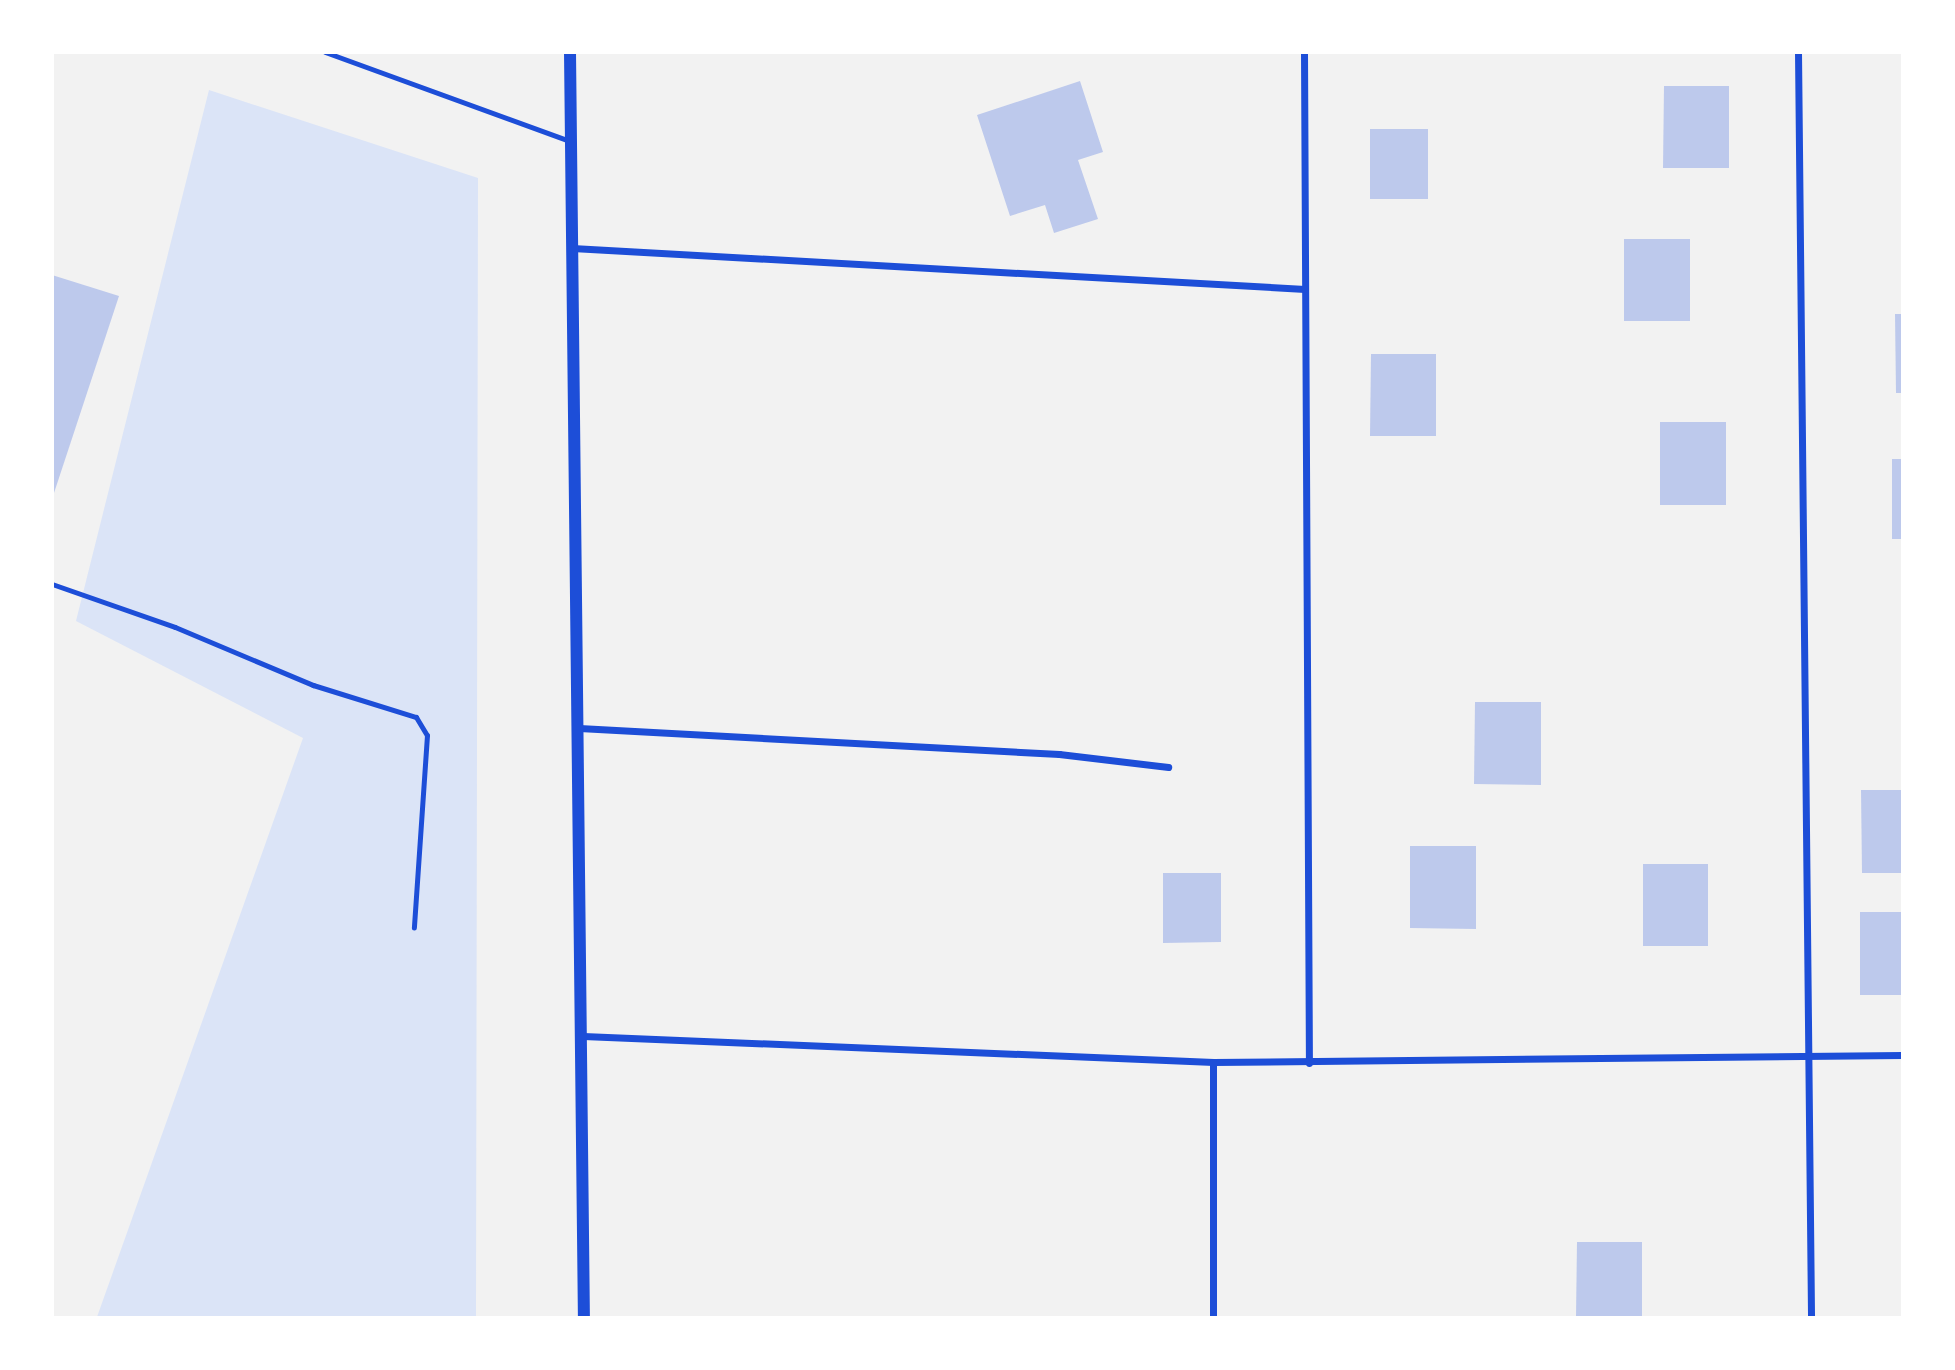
<!DOCTYPE html>
<html>
<head>
<meta charset="utf-8">
<style>
  body { margin:0 }
  #map { position:relative; width:1955px; height:1370px; overflow:hidden; background:#f2f2f2; font-family:"Work Sans",sans-serif }
  div>[style] { position:absolute }
  [style*='--x'] { left:calc(var(--x)*1px); top:calc(var(--y)*1px); width:calc(var(--w)*1px); rotate:calc(var(--a)*1deg) }
  .green>* { inset:0; background:#dbe4f7 }
  .building>* { inset:0; background:#bdc9ec }
  .service>* { height:5px; margin:-2.5px; padding:0 2.5px; transform-origin:2.5px; border-radius:2.5px; background:#1d4ed8 }
  .minor>* { height:7px; margin:-3.5px; padding:0 3.5px; transform-origin:3.5px; border-radius:3.5px; background:#1d4ed8 }
  .tertiary>* { height:12px; margin:-6px; padding:0 6px; transform-origin:6px; border-radius:6px; background:#1d4ed8 }
  span { translate:-50% -50%; white-space:nowrap; text-align:center; line-height:1.15; -webkit-text-stroke:7px #fff; paint-order:stroke }
  .frame { position:absolute; inset:0; border:54px solid #fff; pointer-events:none }
</style>
</head>
<body>
<div id="map">
  <div class="green">
    <i style="clip-path:polygon(209px 90px,478px 178px,476px 1317px,97px 1317px,303px 738px,76px 621px)"></i>
  </div>
  <div class="building">
    <i style="clip-path:polygon(1080px 81px,1103px 152px,1078px 160px,1098px 219px,1054px 233px,1045px 205px,1010px 216px,977px 115px)"></i>
    <i style="clip-path:polygon(1664px 86px,1729px 86px,1729px 168px,1663px 168px)"></i>
    <i style="clip-path:polygon(1370px 129px,1428px 129px,1428px 199px,1370px 199px)"></i>
    <i style="clip-path:polygon(1624px 239px,1690px 239px,1690px 321px,1624px 321px)"></i>
    <i style="clip-path:polygon(52px 275px,119px 296px,53px 496px,52px 496px)"></i>
    <i style="clip-path:polygon(1895px 314px,1902px 314px,1902px 393px,1896px 393px)"></i>
    <i style="clip-path:polygon(1371px 354px,1436px 354px,1436px 436px,1370px 436px)"></i>
    <i style="clip-path:polygon(1660px 422px,1726px 422px,1726px 505px,1660px 505px)"></i>
    <i style="clip-path:polygon(1892px 459px,1902px 459px,1902px 539px,1892px 539px)"></i>
    <i style="clip-path:polygon(1475px 702px,1541px 702px,1541px 785px,1474px 784px)"></i>
    <i style="clip-path:polygon(1861px 790px,1902px 790px,1902px 873px,1862px 873px)"></i>
    <i style="clip-path:polygon(1410px 846px,1476px 846px,1476px 929px,1410px 928px)"></i>
    <i style="clip-path:polygon(1643px 864px,1708px 864px,1708px 946px,1643px 946px)"></i>
    <i style="clip-path:polygon(1163px 873px,1221px 873px,1221px 942px,1163px 943px)"></i>
    <i style="clip-path:polygon(1860px 912px,1902px 912px,1902px 995px,1860px 995px)"></i>
    <i style="clip-path:polygon(1577px 1242px,1642px 1242px,1642px 1318px,1576px 1318px)"></i>
  </div>
  <div class="service">
    <i style="--x:325;--y:52;--w:260;--a:20"></i>
    <i style="--x:52;--y:584;--w:130;--a:19.3"></i>
    <i style="--x:175;--y:627;--w:150;--a:22.8"></i>
    <i style="--x:313;--y:685;--w:108;--a:17.3"></i>
    <i style="--x:416;--y:717;--w:21;--a:59"></i>
    <i style="--x:427;--y:735;--w:193;--a:93.9"></i>
  </div>
  <div class="minor">
    <i style="--x:1304;--y:52;--w:1011;--a:89.72"></i>
    <i style="--x:1798;--y:52;--w:1266;--a:89.41"></i>
    <i style="--x:572;--y:248;--w:734;--a:3.2"></i>
    <i style="--x:579;--y:728;--w:481;--a:3.1"></i>
    <i style="--x:1059;--y:754;--w:110;--a:6.8"></i>
    <i style="--x:583;--y:1036;--w:631;--a:2.36"></i>
    <i style="--x:1213;--y:1062;--w:689;--a:-0.58"></i>
    <i style="--x:1213;--y:1062;--w:256;--a:90"></i>
  </div>
  <div class="tertiary">
    <i style="--x:570;--y:52;--w:1266;--a:89.37"></i>
  </div>
  <div class="frame"></div>
</div>
</body>
</html>
